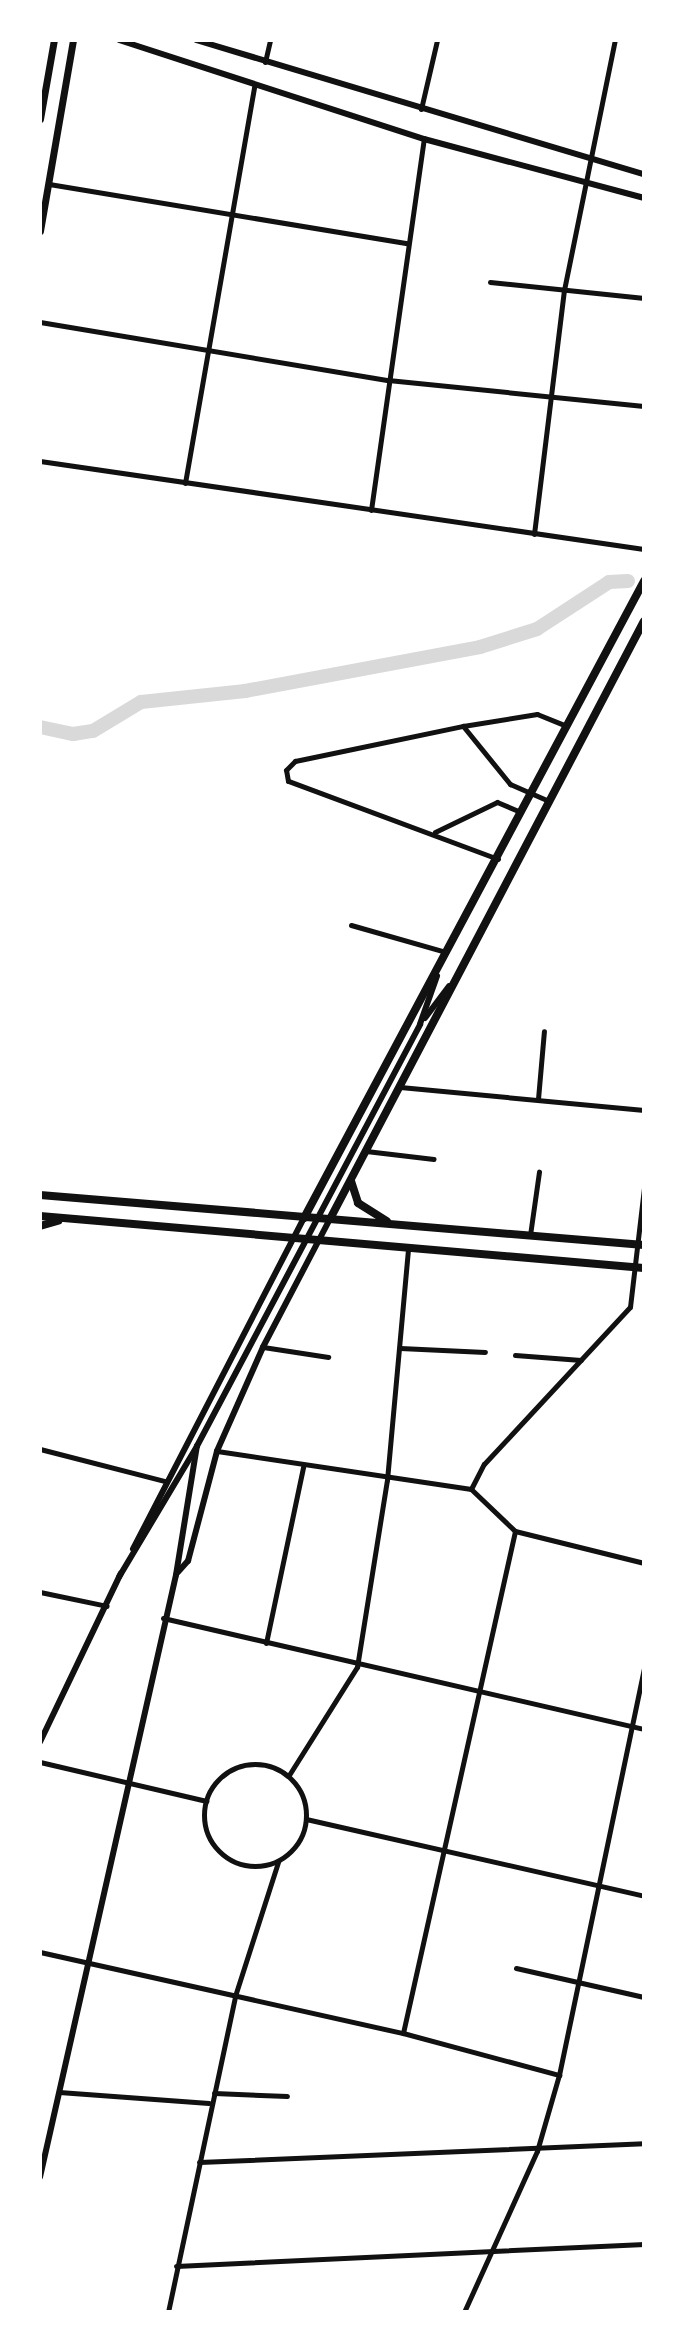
<!DOCTYPE html>
<html>
<head>
<meta charset="utf-8">
<style>
  body { margin:0 }
  #map { position:relative; width:684px; height:2352px; overflow:hidden; background:#fff; font-family:Quicksand,sans-serif }
  div>[style] { position:absolute }
  [style*='--x'] { left:calc(var(--x)*1px); top:calc(var(--y)*1px); width:calc(var(--w)*1px); rotate:calc(var(--a)*1deg) }
  .canal>* { height:14px; margin:-7px; padding:0 7px; transform-origin:7px; border-radius:7px; background:#d9d9d9 }
  .minor>* { height:5px; margin:-2.5px; padding:0 2.5px; transform-origin:2.5px; border-radius:2.5px; background:#111 }
  .minor>.ring { margin:-2.5px; padding:0; box-sizing:content-box; background:none; border:5px solid #111; border-radius:50% }
  .tertiary>* { height:6px; margin:-3px; padding:0 3px; transform-origin:3px; border-radius:3px; background:#111 }
  .secondary>* { height:7px; margin:-3.5px; padding:0 3.5px; transform-origin:3.5px; border-radius:3.5px; background:#111 }
  .primary>* { height:8px; margin:-4px; padding:0 4px; transform-origin:4px; border-radius:4px; background:#111 }
  span { translate:-50% -50%; white-space:nowrap; text-align:center; line-height:1.15; -webkit-text-stroke:8px #fff; paint-order:stroke }
  .frame { position:absolute; inset:0; border:42px solid #fff; pointer-events:none }
</style>
</head>
<body>
<div id="map">
  <div class="canal">
    <i style="--x:40;--y:727;--w:34;--a:12"></i>
    <i style="--x:73;--y:734;--w:20;--a:-9"></i>
    <i style="--x:93;--y:731;--w:56;--a:-31.1"></i>
    <i style="--x:141;--y:702;--w:105;--a:-6"></i>
    <i style="--x:245;--y:691;--w:239;--a:-10.6"></i>
    <i style="--x:480;--y:647;--w:60;--a:-17.5"></i>
    <i style="--x:537;--y:629;--w:86;--a:-33.1"></i>
    <i style="--x:609;--y:582;--w:19;--a:-3"></i>
  </div>
  <div class="minor">
    <i style="--x:265;--y:62;--w:23;--a:-77"></i>
    <i style="--x:421;--y:109;--w:71;--a:-76.9"></i>
    <i style="--x:49;--y:184;--w:363;--a:9.4"></i>
    <i style="--x:490;--y:282;--w:155;--a:5.9"></i>
    <i style="--x:40;--y:322;--w:353;--a:9.5"></i>
    <i style="--x:388;--y:380;--w:257;--a:5.8"></i>
    <i style="--x:40;--y:461;--w:610;--a:8.29"></i>
    <i style="--x:185;--y:483;--w:403;--a:-80.1"></i>
    <i style="--x:371;--y:510;--w:375;--a:-81.9"></i>
    <i style="--x:534;--y:534;--w:246;--a:-83"></i>
    <i style="--x:564;--y:290;--w:255;--a:-78.5"></i>
    <i style="--x:463;--y:726;--w:75;--a:51"></i>
    <i style="--x:510;--y:784;--w:43;--a:23.6"></i>
    <i style="--x:435;--y:832;--w:69;--a:-25.8"></i>
    <i style="--x:497;--y:802;--w:25;--a:23"></i>
    <i style="--x:498;--y:859;--w:224;--a:-159.6"></i>
    <i style="--x:288;--y:781;--w:11;--a:-100"></i>
    <i style="--x:286;--y:770;--w:13;--a:-45"></i>
    <i style="--x:295;--y:761;--w:172;--a:-11.8"></i>
    <i style="--x:463;--y:726;--w:75;--a:-9.2"></i>
    <i style="--x:537;--y:714;--w:31;--a:22"></i>
    <i style="--x:351;--y:925;--w:99;--a:15.9"></i>
    <i style="--x:400;--y:1087;--w:245;--a:5.4"></i>
    <i style="--x:538;--y:1099;--w:68;--a:-85"></i>
    <i style="--x:366;--y:1151;--w:68;--a:6.7"></i>
    <i style="--x:530;--y:1235;--w:64;--a:-81.9"></i>
    <i style="--x:263;--y:1347;--w:66;--a:8.7"></i>
    <i style="--x:400;--y:1348;--w:85;--a:2.7"></i>
    <i style="--x:515;--y:1355;--w:66;--a:4.3"></i>
    <i style="--x:40;--y:1449;--w:129;--a:14.4"></i>
    <i style="--x:217;--y:1451;--w:257;--a:8.5"></i>
    <i style="--x:471;--y:1489;--w:28;--a:-63"></i>
    <i style="--x:484;--y:1464;--w:214;--a:-47.1"></i>
    <i style="--x:630;--y:1307;--w:120;--a:-83.3"></i>
    <i style="--x:471;--y:1489;--w:61;--a:43.7"></i>
    <i style="--x:515;--y:1531;--w:133;--a:13.9"></i>
    <i style="--x:40;--y:1592;--w:68;--a:11.8"></i>
    <i style="--x:163;--y:1618;--w:494;--a:13"></i>
    <i style="--x:266;--y:1643;--w:180;--a:-78.1"></i>
    <i style="--x:40;--y:1762;--w:171;--a:13.2"></i>
    <i class="ring" style="left:204px;top:1764px;width:97px;height:97px"></i>
    <i style="--x:289;--y:1775;--w:128;--a:-57.8"></i>
    <i style="--x:357;--y:1667;--w:189;--a:-80.9"></i>
    <i style="--x:387;--y:1480;--w:233;--a:-84.8"></i>
    <i style="--x:306;--y:1819;--w:347;--a:12.8"></i>
    <i style="--x:40;--y:1952;--w:372;--a:12.6"></i>
    <i style="--x:403;--y:2033;--w:162;--a:15.1"></i>
    <i style="--x:516;--y:1968;--w:131;--a:12.8"></i>
    <i style="--x:403;--y:2033;--w:514;--a:-77.42"></i>
    <i style="--x:59;--y:2092;--w:150;--a:4.2"></i>
    <i style="--x:214;--y:2093;--w:73;--a:2.4"></i>
    <i style="--x:199;--y:2162;--w:445;--a:-2.4"></i>
    <i style="--x:176;--y:2266;--w:469;--a:-2.7"></i>
    <i style="--x:168;--y:2312;--w:323;--a:-78"></i>
    <i style="--x:235;--y:1996;--w:141;--a:-72.2"></i>
    <i style="--x:464;--y:2312;--w:177;--a:-65.6"></i>
    <i style="--x:537;--y:2151;--w:79;--a:-73.9"></i>
    <i style="--x:559;--y:2075;--w:416;--a:-78.2"></i>
  </div>
  <div class="tertiary">
    <i style="--x:119;--y:40;--w:321;--a:18"></i>
    <i style="--x:424;--y:139;--w:228;--a:15"></i>
    <i style="--x:196;--y:40;--w:468;--a:16.7"></i>
    <i style="--x:425;--y:1018;--w:40;--a:-53"></i>
    <i style="--x:133;--y:1549;--w:373;--a:-62.7"></i>
    <i style="--x:178;--y:1572;--w:15;--a:-48"></i>
    <i style="--x:188;--y:1561;--w:114;--a:-75.2"></i>
    <i style="--x:217;--y:1451;--w:114;--a:-66.1"></i>
    <i style="--x:263;--y:1347;--w:144;--a:-62.4"></i>
    <i style="--x:119;--y:1577;--w:152;--a:-59.2"></i>
    <i style="--x:197;--y:1446;--w:477;--a:-62.1"></i>
    <i style="--x:420;--y:1024;--w:51;--a:-70.5"></i>
    <i style="--x:40;--y:1742;--w:187;--a:-64.4"></i>
    <i style="--x:40;--y:2177;--w:617;--a:-77.27"></i>
    <i style="--x:176;--y:1575;--w:131;--a:-80.8"></i>
  </div>
  <div class="secondary">
    <i style="--x:40;--y:119;--w:80;--a:-80"></i>
    <i style="--x:40;--y:231;--w:194;--a:-80.2"></i>
  </div>
  <div class="primary">
    <i style="--x:351;--y:1181;--w:23;--a:72"></i>
    <i style="--x:358;--y:1203;--w:34;--a:32"></i>
    <i style="--x:40;--y:1195;--w:606;--a:4.73"></i>
    <i style="--x:40;--y:1216;--w:606;--a:4.92"></i>
    <i style="--x:304;--y:1218;--w:722;--a:-61.91"></i>
    <i style="--x:330;--y:1219;--w:675;--a:-62.3"></i>
    <i style="--x:40;--y:1226;--w:19;--a:-16"></i>
  </div>
  <div class="frame"></div>
</div>
</body>
</html>
